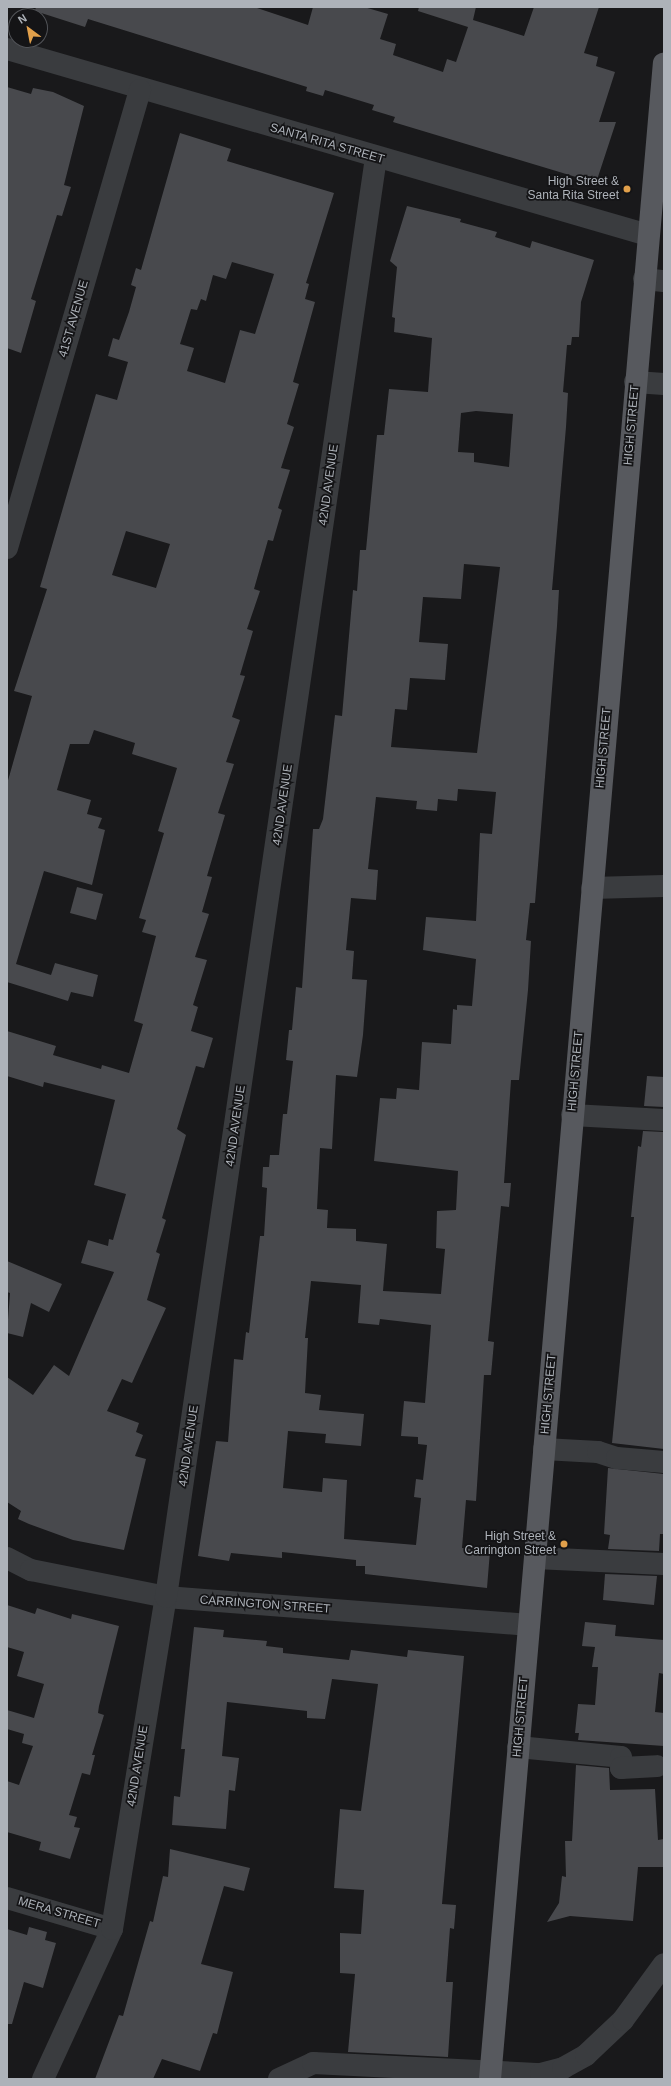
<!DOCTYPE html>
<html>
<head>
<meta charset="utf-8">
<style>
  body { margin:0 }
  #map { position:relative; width:671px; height:2086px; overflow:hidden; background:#19191b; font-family:Helvetica,sans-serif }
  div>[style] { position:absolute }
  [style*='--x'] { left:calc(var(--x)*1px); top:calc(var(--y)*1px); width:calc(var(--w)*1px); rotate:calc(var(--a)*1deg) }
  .building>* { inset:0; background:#48494d }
  .minor>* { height:22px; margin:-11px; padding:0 11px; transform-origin:11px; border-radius:11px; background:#3a3c3f }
  .major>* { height:22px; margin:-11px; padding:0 11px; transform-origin:11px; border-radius:11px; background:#57595e }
  .dots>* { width:11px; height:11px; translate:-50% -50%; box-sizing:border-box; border:2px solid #141416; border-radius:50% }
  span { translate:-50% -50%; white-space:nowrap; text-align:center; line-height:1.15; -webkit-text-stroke:3.5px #141416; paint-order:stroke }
  .street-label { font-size:12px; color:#adb2b9 }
  .poi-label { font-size:12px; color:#adb2b9 }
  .right { translate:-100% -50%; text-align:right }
  .frame { position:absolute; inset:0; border:8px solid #adb2b9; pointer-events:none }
  .north { position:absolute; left:8px; top:8px; width:40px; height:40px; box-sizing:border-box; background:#141416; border:1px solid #515357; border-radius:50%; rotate:328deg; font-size:11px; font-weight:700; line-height:16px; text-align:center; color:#adb2b9 }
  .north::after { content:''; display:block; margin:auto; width:14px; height:18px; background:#e1a04b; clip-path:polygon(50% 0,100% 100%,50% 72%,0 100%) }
</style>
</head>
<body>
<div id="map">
  <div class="building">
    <i style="clip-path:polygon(36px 7px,254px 7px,308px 25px,313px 7px,364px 7px,388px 14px,380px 39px,396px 44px,393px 55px,443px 72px,447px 59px,456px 62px,468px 27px,418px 11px,419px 7px,476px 7px,473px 20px,524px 36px,534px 7px,599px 7px,584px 53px,598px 57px,596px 66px,615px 72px,599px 122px,616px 122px,596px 183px,393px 122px,395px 117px,372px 110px,374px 105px,335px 93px,325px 90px,323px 96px,306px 91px,307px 87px,204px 55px,88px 19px,85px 27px,35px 11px)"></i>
    <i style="clip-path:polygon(7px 87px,31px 94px,33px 88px,53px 92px,84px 106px,64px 185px,71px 187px,62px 216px,57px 215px,31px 299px,36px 301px,21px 353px,7px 348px)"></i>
    <i style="clip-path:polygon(evenodd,180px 133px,231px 149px,227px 161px,334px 193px,306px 283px,309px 284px,305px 299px,315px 302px,293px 382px,299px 384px,287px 424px,294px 427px,281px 468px,290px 470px,278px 508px,282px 510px,273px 541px,268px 540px,254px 589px,260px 591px,247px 629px,253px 631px,240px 675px,245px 676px,232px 717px,240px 720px,226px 762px,234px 764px,218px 813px,225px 815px,207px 876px,212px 877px,202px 912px,209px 914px,195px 957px,207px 960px,193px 1005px,198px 1007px,191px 1031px,213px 1038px,204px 1068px,196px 1066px,177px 1129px,186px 1135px,162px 1218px,166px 1220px,156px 1252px,160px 1254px,147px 1300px,166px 1308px,132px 1383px,122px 1379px,107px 1411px,139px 1423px,136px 1432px,143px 1435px,135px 1456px,146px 1459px,124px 1550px,73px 1540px,29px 1524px,18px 1519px,21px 1511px,7px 1502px,7px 1377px,33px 1395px,54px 1365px,69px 1376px,114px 1272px,81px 1263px,88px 1240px,108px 1246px,109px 1239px,113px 1240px,126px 1194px,94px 1185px,115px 1100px,44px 1082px,43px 1087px,7px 1076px,7px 1031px,56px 1046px,53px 1055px,101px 1069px,102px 1065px,129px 1073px,143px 1024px,134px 1021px,156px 936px,142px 932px,146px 920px,139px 918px,164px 833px,158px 831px,177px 768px,132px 754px,135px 743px,94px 730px,89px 744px,70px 744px,57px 790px,91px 800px,87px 814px,102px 818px,98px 828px,105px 830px,92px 885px,44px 871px,16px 964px,51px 975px,55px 963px,98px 975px,93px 997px,71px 992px,68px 1001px,7px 982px,7px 784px,32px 696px,14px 691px,47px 589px,40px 587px,96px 394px,117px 400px,128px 362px,108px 356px,113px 338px,119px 340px,129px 312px,136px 287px,131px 285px,136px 268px,141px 270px,180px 133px,232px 262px,274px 274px,255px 334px,240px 330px,225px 383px,187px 371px,194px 348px,180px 344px,191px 309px,197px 310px,201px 299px,206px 301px,213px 275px,226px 279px,232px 262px,180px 133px,126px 531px,170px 544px,156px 588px,112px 575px,126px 531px)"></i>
    <i style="clip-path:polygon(evenodd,407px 206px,461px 219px,460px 222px,497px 232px,495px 237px,530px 248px,532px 241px,594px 260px,581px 302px,579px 337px,572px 337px,571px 345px,567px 345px,563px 392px,568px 393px,566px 427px,552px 590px,559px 590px,557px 626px,535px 903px,530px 903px,526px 940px,531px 941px,528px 990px,519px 1080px,511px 1080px,504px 1183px,511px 1183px,509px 1207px,501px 1206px,488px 1341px,494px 1342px,491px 1375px,484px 1375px,476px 1501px,466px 1500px,462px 1548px,490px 1551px,487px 1588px,365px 1574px,365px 1566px,356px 1566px,356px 1560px,282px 1552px,282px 1558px,231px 1553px,229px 1561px,198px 1556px,216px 1441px,228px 1442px,234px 1359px,243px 1360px,246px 1332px,249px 1333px,260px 1236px,264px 1236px,267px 1188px,262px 1187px,263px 1167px,269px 1167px,270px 1155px,279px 1155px,283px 1114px,287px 1114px,293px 1061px,286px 1060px,289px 1030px,292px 1030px,296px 987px,302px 988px,313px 829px,319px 829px,323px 819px,335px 715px,342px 716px,353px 590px,357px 591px,360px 550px,366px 550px,377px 435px,384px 435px,389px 389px,428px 392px,432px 338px,394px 332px,395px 318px,392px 317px,397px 267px,390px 261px,407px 206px,476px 411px,513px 414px,509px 467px,474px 462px,474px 453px,458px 452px,461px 413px,476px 411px,407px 206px,464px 564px,500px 567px,477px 753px,391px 747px,395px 709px,407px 710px,410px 678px,445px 680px,448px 644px,419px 642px,423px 597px,461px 599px,464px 564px,407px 206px,458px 789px,496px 792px,492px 834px,480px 833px,476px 921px,426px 917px,423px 950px,476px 959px,472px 1006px,457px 1005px,457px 1010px,453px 1009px,451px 1044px,422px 1042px,419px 1090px,397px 1088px,396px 1099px,380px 1098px,374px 1161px,458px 1171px,456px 1210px,437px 1211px,436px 1248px,445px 1249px,441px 1294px,383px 1291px,387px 1244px,356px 1241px,356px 1229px,327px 1228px,328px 1210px,317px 1209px,320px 1148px,332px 1149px,336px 1075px,357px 1077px,363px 1035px,367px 980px,352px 979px,354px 951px,346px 950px,351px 898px,376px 900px,378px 870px,368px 869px,376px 797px,417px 801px,416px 809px,437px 811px,438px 799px,457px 801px,458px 789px,407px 206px,311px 1281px,361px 1285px,358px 1323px,379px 1325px,380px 1319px,431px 1325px,425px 1403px,404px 1401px,401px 1436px,418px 1437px,418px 1444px,427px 1445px,423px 1480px,416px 1479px,414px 1497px,421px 1498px,416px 1545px,344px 1539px,347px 1480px,323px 1478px,322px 1492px,283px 1488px,288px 1431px,326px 1434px,325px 1443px,361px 1446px,364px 1414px,319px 1410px,321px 1395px,305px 1393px,308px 1338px,305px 1338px,311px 1281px)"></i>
    <i style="clip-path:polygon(77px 887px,103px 894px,96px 920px,70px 913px)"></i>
    <i style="clip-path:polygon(647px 1076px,664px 1077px,664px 1107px,644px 1106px)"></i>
    <i style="clip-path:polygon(643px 1131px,664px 1132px,664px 1449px,612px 1443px,634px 1217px,631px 1217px,638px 1146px,641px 1147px)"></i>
    <i style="clip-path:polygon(7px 1261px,62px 1284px,49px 1312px,31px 1303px,23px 1337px,7px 1333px,10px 1293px,7px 1292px)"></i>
    <i style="clip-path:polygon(608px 1468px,664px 1474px,664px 1534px,660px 1534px,659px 1551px,608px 1549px,610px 1535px,604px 1534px)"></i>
    <i style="clip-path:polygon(605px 1574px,657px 1576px,654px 1605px,603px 1600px)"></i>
    <i style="clip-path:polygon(7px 1605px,35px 1614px,37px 1608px,71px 1619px,72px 1614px,119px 1626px,99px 1706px,98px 1713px,104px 1715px,92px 1755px,95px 1755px,90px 1775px,82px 1773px,69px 1815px,77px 1817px,74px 1827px,80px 1828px,70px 1859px,39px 1850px,41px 1842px,7px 1832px,7px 1781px,19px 1785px,33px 1746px,22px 1743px,24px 1734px,7px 1729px,7px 1710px,34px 1718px,44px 1684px,17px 1676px,24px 1652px,7px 1647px)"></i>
    <i style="clip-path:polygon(585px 1622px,616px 1625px,615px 1636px,664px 1640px,664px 1674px,659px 1673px,655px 1712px,664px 1713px,664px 1746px,578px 1740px,579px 1733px,575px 1733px,578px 1704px,595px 1705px,598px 1667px,592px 1667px,595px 1647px,582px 1646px)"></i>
    <i style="clip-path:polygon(194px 1627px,224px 1630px,223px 1637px,267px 1641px,266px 1646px,283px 1648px,283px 1653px,349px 1660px,351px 1650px,407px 1657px,408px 1650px,464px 1656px,442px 1904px,456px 1905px,454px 1929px,450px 1928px,446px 1982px,453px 1982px,448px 2057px,348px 2052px,355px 1974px,340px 1973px,340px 1933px,361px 1934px,364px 1890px,334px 1888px,340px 1809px,361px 1811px,378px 1684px,332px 1679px,325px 1719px,307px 1718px,307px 1711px,227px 1702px,222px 1756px,239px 1758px,235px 1791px,229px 1790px,226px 1829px,172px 1825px,174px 1796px,180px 1797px,185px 1749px,181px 1749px)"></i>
    <i style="clip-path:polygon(576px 1765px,609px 1768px,610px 1790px,655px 1789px,658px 1840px,664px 1839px,664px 1867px,638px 1867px,633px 1921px,570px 1916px,547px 1922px,559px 1903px,562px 1876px,566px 1877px,565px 1841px,572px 1841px)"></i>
    <i style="clip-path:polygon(170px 1849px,250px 1868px,244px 1891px,224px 1886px,201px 1964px,233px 1972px,217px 2034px,213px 2033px,200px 2071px,162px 2059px,153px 2079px,95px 2079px,119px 2015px,123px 2016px,150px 1921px,153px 1922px,163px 1876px,168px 1877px)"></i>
    <i style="clip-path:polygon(29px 1927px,47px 1932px,45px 1940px,56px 1943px,43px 1988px,24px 1982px,12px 2024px,7px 2024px,7px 1929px,27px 1935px)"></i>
  </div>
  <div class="minor">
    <i style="--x:7;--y:49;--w:667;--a:16.18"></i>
    <i style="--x:644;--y:279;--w:20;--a:6"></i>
    <i style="--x:635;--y:382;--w:29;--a:4"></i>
    <i style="--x:7;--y:548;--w:477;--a:-73.8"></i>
    <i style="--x:592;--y:888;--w:72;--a:-1.6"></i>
    <i style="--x:572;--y:1115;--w:92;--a:3.1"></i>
    <i style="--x:544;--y:1449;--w:54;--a:3.2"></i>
    <i style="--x:598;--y:1452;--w:20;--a:18"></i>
    <i style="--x:617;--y:1458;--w:47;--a:4.9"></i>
    <i style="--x:7;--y:1558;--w:27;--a:27"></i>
    <i style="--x:31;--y:1570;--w:138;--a:11.3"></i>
    <i style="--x:166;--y:1597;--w:364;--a:4.4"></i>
    <i style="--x:535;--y:1558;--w:129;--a:2.7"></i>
    <i style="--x:518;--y:1747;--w:103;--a:5.5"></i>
    <i style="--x:621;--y:1757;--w:11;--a:90"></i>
    <i style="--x:621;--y:1768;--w:36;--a:-3"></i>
    <i style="--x:7;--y:1898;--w:109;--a:16.4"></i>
    <i style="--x:43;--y:2079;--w:165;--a:-65.3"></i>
    <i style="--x:112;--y:1929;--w:336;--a:-80.8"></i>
    <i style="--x:166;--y:1597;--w:1454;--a:-81.7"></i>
    <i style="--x:279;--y:2079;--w:38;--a:-25"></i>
    <i style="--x:313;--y:2063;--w:228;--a:2.8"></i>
    <i style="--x:541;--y:2074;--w:23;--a:-15"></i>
    <i style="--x:563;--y:2068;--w:26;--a:-29"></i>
    <i style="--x:586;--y:2055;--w:51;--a:-43.4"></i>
    <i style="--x:623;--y:2020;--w:69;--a:-53.8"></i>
  </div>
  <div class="major">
    <i style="--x:490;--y:2079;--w:2023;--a:-85.07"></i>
  </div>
  <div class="dots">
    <i style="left:627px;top:189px;background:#e1a04b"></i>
    <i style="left:564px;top:1544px;background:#e1a04b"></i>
  </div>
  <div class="street-label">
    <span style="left:327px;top:144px;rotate:16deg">SANTA RITA STREET</span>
    <span style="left:74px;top:319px;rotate:-74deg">41ST AVENUE</span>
    <span style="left:632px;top:425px;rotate:-85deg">HIGH STREET</span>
    <span style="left:329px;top:485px;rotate:-82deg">42ND AVENUE</span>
    <span style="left:604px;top:748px;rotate:-85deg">HIGH STREET</span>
    <span style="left:283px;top:805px;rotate:-82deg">42ND AVENUE</span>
    <span style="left:576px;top:1071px;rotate:-85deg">HIGH STREET</span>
    <span style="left:236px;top:1126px;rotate:-82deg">42ND AVENUE</span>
    <span style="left:549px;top:1394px;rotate:-85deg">HIGH STREET</span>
    <span style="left:189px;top:1446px;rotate:-82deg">42ND AVENUE</span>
    <span style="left:265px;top:1605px;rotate:4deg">CARRINGTON STREET</span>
    <span style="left:521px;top:1717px;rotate:-85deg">HIGH STREET</span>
    <span style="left:138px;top:1766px;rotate:-81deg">42ND AVENUE</span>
    <span style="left:59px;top:1913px;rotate:16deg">MERA STREET</span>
  </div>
  <div class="poi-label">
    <span class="right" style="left:619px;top:189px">High Street &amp;<br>Santa Rita Street</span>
    <span class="right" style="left:556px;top:1544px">High Street &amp;<br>Carrington Street</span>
  </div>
  <div class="frame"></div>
  <div class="north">N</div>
</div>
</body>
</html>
